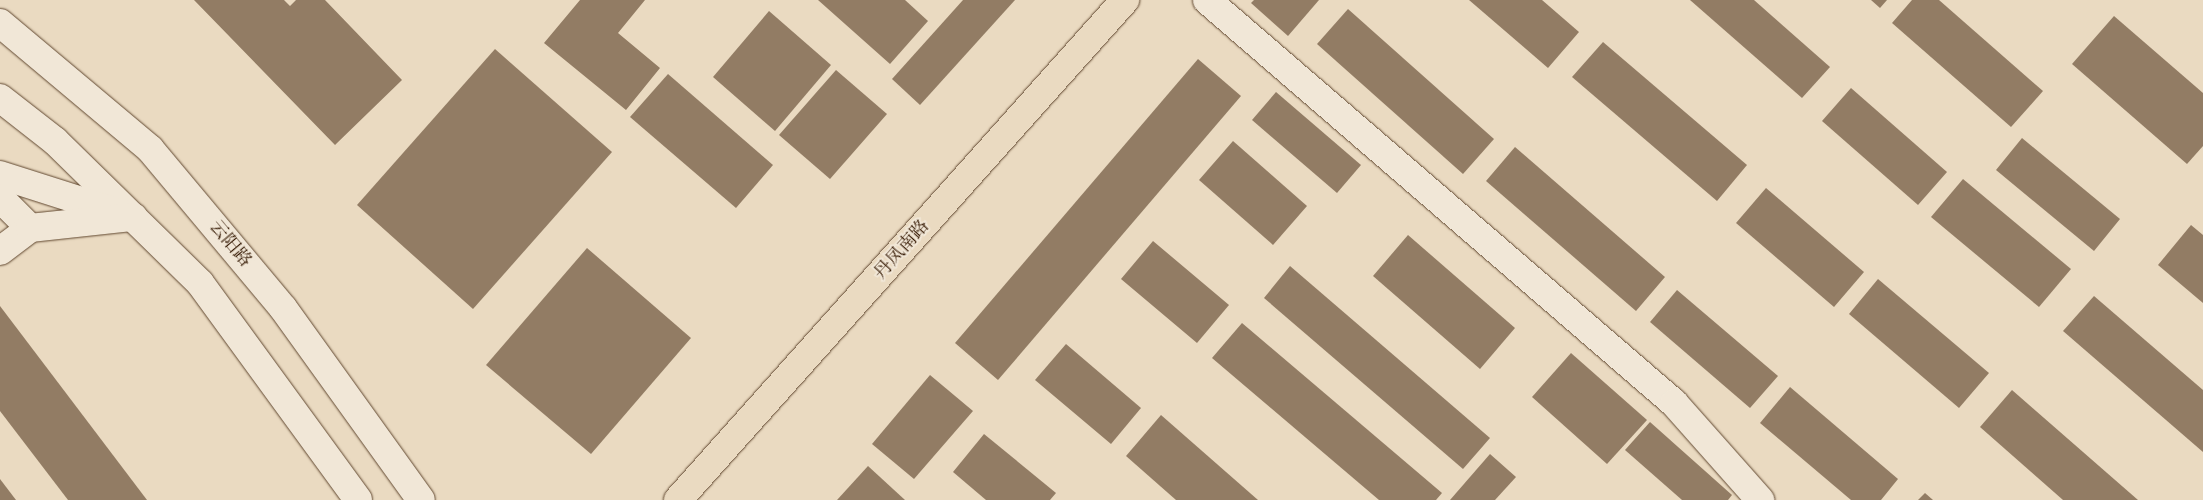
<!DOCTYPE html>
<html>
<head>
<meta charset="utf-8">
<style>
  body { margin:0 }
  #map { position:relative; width:2203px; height:500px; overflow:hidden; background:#eadac1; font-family:"Libre Bodoni","Noto Serif SC",serif }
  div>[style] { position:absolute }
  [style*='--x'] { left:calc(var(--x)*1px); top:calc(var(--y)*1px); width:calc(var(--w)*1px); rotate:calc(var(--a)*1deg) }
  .building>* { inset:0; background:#927c64 }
  .roads { filter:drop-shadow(0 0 1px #614830) drop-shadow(0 0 1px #614830) }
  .minor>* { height:28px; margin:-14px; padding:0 14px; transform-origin:14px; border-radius:14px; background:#f1e7d7 }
  .major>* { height:28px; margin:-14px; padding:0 14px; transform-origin:14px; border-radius:14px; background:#eadac1 }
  span { translate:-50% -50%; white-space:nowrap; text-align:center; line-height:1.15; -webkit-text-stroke:4px #f1e7d7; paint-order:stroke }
  .street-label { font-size:18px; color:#331700 }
</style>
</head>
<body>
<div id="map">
  <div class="building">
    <i style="clip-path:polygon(194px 0,284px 0,290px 6px,296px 0,325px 0,402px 80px,335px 145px)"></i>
    <i style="clip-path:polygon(580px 0,645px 0,618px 33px,660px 68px,626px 110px,544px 43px)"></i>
    <i style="clip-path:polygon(818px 0,905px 0,928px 21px,890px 64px)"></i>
    <i style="clip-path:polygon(963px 0,1015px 0,920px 105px,892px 79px)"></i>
    <i style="clip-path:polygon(1254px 0,1319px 0,1288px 36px,1251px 3px)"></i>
    <i style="clip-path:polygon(1469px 0,1542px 0,1579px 32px,1548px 68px)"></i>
    <i style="clip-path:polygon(1690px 0,1754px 0,1830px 67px,1802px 98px)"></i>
    <i style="clip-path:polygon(1871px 0,1887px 0,1880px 8px)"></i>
    <i style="clip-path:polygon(1912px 0,1939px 0,2043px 91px,2011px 127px,1892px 23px)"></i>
    <i style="clip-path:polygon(1348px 9px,1494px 139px,1463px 174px,1317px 44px)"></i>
    <i style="clip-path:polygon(769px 11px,831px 65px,775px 131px,713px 77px)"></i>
    <i style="clip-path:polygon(2114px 16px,2203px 93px,2203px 146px,2187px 164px,2072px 64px)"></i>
    <i style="clip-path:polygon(1603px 42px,1747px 165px,1717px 201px,1572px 77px)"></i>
    <i style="clip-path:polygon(495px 49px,612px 152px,473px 309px,357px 205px)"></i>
    <i style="clip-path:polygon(1198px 59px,1241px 96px,998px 380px,955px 343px)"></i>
    <i style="clip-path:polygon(836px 70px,887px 114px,830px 179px,779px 135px)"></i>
    <i style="clip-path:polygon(668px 74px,773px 165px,736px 208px,630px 117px)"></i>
    <i style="clip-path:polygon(1851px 88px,1947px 172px,1918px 205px,1822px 121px)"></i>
    <i style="clip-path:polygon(1276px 92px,1361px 165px,1337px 193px,1252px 120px)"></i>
    <i style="clip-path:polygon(2022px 138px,2120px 219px,2094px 251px,1996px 170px)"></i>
    <i style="clip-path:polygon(1233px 141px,1307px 206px,1273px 245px,1199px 180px)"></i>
    <i style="clip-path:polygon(1515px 147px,1665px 277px,1636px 311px,1486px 181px)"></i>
    <i style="clip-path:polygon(1963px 179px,2071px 269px,2039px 307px,1931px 217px)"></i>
    <i style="clip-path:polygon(1766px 188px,1864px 272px,1834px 307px,1736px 223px)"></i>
    <i style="clip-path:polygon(2191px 225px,2203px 235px,2203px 303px,2158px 265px)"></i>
    <i style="clip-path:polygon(1408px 235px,1515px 328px,1480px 369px,1373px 276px)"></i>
    <i style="clip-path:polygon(1153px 241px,1229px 305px,1197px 343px,1121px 279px)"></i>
    <i style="clip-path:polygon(587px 248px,691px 338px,591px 454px,486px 365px)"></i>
    <i style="clip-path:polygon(1290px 266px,1490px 438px,1463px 469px,1264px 298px)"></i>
    <i style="clip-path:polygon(1878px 279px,1989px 373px,1959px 408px,1849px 314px)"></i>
    <i style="clip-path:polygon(1677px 290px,1778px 376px,1750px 408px,1650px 322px)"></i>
    <i style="clip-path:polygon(2094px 296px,2203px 390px,2203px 452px,2063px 331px)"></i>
    <i style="clip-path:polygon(0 306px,147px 500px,68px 500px,0 411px)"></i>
    <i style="clip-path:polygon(1242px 323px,1442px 493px,1436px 500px,1379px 500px,1212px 358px)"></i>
    <i style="clip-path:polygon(1066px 344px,1141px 408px,1111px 444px,1035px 380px)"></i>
    <i style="clip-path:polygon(1571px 353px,1647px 420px,1607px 464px,1532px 397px)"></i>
    <i style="clip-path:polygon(930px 375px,973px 411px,914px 479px,872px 444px)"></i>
    <i style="clip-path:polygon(1790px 387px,1898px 479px,1881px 500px,1851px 500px,1760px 423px)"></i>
    <i style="clip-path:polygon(2012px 390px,2138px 500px,2063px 500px,1980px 427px)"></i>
    <i style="clip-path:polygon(1161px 415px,1258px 500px,1176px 500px,1126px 456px)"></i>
    <i style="clip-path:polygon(1650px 422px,1732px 495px,1728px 500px,1682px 500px,1625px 450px)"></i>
    <i style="clip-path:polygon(984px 434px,1056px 493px,1050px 500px,986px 500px,953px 472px)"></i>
    <i style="clip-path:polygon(1490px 454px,1516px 477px,1495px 500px,1450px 500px)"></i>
    <i style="clip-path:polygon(868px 466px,905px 500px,837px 500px)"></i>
    <i style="clip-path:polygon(0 479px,16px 500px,0 500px)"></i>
    <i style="clip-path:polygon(1925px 493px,1933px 500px,1918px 500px)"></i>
  </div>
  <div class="roads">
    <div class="minor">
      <i style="--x:1207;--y:0;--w:617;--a:40.79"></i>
      <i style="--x:1674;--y:403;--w:130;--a:48.4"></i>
      <i style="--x:0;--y:23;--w:196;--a:40"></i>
      <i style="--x:150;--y:149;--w:207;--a:50.1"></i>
      <i style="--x:283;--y:308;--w:236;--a:54.3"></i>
      <i style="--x:0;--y:98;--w:70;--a:38"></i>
      <i style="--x:55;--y:141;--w:203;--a:44.4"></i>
      <i style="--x:200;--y:283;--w:268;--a:53.9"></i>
      <i style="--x:0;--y:175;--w:128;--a:17.7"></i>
      <i style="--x:0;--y:198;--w:42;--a:45"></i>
      <i style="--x:0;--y:251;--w:38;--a:-37"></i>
      <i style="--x:30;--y:228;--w:104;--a:-6.1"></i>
    </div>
    <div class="major">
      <i style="--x:678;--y:500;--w:671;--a:-48.2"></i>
    </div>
  </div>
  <div class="street-label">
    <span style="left:230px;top:244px;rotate:50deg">云阳路</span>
    <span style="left:902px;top:250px;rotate:-48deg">丹凤南路</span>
  </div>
</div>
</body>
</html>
